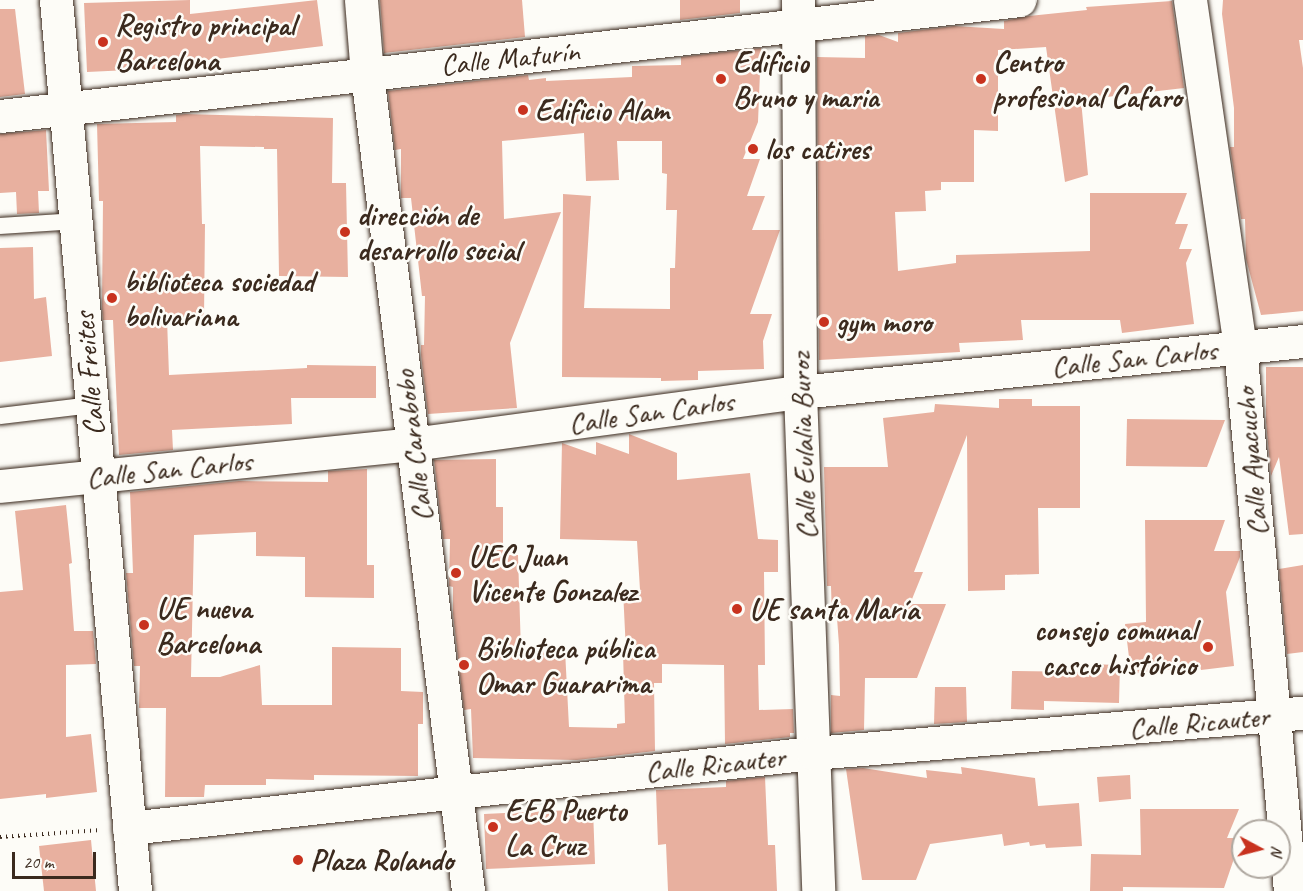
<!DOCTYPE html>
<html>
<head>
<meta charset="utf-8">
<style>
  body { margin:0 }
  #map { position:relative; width:1303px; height:891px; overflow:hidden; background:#fdfcf7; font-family:Caveat,sans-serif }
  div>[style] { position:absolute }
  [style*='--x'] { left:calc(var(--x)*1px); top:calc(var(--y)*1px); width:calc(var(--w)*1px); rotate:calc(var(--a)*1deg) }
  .building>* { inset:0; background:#e8b09f }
  .path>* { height:4px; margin-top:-2px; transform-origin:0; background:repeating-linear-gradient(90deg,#3b2a1e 0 1.5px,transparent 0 6px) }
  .roads { filter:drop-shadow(0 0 2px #3b2a1e) drop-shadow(0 0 2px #3b2a1e) }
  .lane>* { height:16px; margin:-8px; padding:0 8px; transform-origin:8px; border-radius:8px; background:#fdfcf7 }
  .street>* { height:33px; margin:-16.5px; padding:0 16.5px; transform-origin:16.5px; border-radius:16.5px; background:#fdfcf7 }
  .dots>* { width:16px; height:16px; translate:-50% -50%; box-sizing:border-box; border:3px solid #fdfcf7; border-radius:50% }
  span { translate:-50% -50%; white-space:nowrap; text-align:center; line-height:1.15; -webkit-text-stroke:5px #fdfcf7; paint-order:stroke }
  .poi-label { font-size:30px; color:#3b2a1e; font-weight:700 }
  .left { translate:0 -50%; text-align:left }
  .right { translate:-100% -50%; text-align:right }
  .street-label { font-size:30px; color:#3b2a1e }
  .north { position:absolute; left:1231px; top:819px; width:60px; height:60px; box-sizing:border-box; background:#fdfcf7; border:2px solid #afa8a0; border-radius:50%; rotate:97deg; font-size:16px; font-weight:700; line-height:24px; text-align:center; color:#3b2a1e }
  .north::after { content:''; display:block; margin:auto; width:21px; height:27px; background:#c8321e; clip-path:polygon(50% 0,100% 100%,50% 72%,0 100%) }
  .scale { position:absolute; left:12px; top:852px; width:84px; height:27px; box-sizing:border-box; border:3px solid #3b2a1e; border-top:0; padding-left:8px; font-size:18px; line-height:21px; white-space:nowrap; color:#3b2a1e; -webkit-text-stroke:4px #fdfcf7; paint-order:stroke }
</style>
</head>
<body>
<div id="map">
  <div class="building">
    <i style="clip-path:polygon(190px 0,190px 14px,317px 0,323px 46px,192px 62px,192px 67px,87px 72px,84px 3px)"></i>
    <i style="clip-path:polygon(380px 0,522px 0,525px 37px,384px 53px)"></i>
    <i style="clip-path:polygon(680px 0,740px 0,740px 13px,680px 20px)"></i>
    <i style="clip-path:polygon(1223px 0,1303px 0,1303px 40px,1299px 40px,1303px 68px,1303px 311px,1261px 315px,1246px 259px,1245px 219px,1241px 219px,1230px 147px,1234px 147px,1234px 108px,1222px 14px)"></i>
    <i style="clip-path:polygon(1172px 1px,1184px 88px,1081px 100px,1088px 175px,1065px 182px,1046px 47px,998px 50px,998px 131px,974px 130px,974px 182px,941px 182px,941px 190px,925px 191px,926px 211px,895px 212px,898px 271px,956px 263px,956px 255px,1090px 251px,1090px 193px,1187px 193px,1175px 224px,1188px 224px,1179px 249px,1192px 249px,1186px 263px,1194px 324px,1122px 333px,1120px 320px,1021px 320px,1023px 340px,959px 343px,960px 352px,819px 360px,817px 57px,865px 58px,865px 36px,879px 35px,898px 42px,898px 33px,954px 26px,1004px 29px,1004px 21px,1029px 16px,1087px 10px,1086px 7px)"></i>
    <i style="clip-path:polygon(0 9px,15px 9px,25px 94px,0 97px)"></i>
    <i style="clip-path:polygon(761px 48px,758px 122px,743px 159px,760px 159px,747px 196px,765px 196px,752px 230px,780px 230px,750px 314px,772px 314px,763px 341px,764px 369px,698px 371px,698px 380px,661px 381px,661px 378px,562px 377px,563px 194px,591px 196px,584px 308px,670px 309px,670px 268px,675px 268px,677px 210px,666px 210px,667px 174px,662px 173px,662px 141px,617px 141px,619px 180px,586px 181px,584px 133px,502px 141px,504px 219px,561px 212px,510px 343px,517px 408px,428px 414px,421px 355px,421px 345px,424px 345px,425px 296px,422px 296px,411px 198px,401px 198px,401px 149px,395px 150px,388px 91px,528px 75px,529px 80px,546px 78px,546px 81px,632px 77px,632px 66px,681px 65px,681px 57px)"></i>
    <i style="clip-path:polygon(185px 114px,333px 118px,332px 183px,346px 183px,348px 277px,279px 276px,277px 149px,264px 149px,264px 147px,200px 146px,202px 224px,205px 224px,204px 318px,167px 319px,169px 375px,307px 368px,307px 365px,376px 366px,376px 398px,291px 398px,292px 424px,172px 430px,173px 450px,119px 455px,113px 320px,103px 320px,102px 308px,103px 201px,99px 201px,97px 124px,176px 122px,176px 115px)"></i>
    <i style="clip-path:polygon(46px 130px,49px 191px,38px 191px,39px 213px,17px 214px,16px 192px,0 193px,0 134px)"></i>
    <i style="clip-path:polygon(33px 247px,34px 299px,46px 297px,52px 356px,0 362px,0 248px)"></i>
    <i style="clip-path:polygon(1266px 367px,1303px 367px,1303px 534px,1289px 535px,1279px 457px,1271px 476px,1266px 422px)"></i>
    <i style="clip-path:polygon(999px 399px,1032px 399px,1032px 406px,1080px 406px,1080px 508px,1038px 508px,1039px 574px,1005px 575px,1005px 590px,968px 591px,967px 435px,914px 572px,923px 572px,910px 604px,946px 604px,917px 678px,865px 678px,864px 730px,831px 733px,831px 695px,840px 696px,839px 645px,837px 618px,832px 618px,831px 586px,827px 586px,824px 467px,888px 467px,883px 418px,934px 412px,935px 404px,999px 408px)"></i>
    <i style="clip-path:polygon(1127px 419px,1225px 420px,1207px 467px,1126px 466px)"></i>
    <i style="clip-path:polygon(629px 434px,677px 453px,677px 480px,750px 473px,758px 539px,778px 540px,778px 572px,764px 572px,765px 665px,758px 665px,759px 710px,793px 709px,794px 733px,790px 733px,790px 737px,725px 744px,724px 665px,662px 664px,662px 683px,654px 683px,655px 751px,577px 760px,473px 758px,471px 709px,464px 710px,453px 614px,453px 587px,449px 586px,450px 539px,443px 539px,434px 460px,496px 459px,496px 507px,503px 507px,503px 555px,518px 555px,521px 652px,565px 650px,569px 727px,617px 728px,617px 724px,625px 723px,623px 652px,626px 652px,623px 590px,640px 590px,637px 541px,560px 539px,562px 443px,596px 455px,596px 442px,629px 454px)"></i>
    <i style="clip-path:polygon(367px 469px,367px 565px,374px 565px,374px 598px,305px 597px,305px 557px,256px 556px,256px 532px,194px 535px,191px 677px,220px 677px,260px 665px,262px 705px,332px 705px,332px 647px,401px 648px,401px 691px,423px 692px,423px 724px,418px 724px,418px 776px,314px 775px,314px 780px,266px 779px,266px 785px,205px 785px,204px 797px,165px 797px,166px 708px,139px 708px,140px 666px,134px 666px,126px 573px,133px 573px,130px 492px,239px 481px,328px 482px,328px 471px)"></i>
    <i style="clip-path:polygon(66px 505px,72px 563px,69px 564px,74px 631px,93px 631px,96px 664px,66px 665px,66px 737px,91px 734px,97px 792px,46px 798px,46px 794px,0 799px,0 592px,23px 590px,15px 511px)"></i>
    <i style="clip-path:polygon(1145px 520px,1225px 520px,1214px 551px,1240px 551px,1240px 557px,1226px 592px,1234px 666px,1201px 670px,1200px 666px,1131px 674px,1125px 624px,1146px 622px)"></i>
    <i style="clip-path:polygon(1303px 565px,1303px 652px,1287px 654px,1279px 569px)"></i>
    <i style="clip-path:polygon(1087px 664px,1120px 665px,1119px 703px,1044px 701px,1044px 710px,1011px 709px,1012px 671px,1086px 672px)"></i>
    <i style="clip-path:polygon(935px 687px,966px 687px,967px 722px,934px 724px)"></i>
    <i style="clip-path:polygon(961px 767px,1035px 778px,1038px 806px,1079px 803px,1082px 846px,1046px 848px,1045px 844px,1030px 846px,1029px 842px,1004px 846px,1002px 834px,930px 844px,916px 880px,862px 880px,846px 769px,863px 768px,927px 778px,926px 770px,962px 774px)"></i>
    <i style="clip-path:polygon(1130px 775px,1131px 799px,1099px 802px,1097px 777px)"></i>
    <i style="clip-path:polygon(765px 777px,768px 845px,775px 845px,777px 891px,668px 891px,666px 844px,658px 845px,656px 790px,726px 787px,726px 781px)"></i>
    <i style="clip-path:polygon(593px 809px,595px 864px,486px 869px,484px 814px)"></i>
    <i style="clip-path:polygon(1140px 809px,1239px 809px,1227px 838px,1241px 838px,1224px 888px,1123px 887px,1123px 891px,1090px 891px,1091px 854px,1141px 855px)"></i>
    <i style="clip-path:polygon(91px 840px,96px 891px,44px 891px,39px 846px)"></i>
  </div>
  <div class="path">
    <i style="--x:0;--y:837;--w:101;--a:-4"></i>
  </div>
  <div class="roads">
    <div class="lane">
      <i style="--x:0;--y:226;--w:77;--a:-3.7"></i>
      <i style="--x:0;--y:416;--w:93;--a:-6.8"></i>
    </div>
    <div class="street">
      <i style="--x:56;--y:0;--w:894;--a:84.93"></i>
      <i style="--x:361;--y:0;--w:74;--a:85.4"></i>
      <i style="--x:367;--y:74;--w:823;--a:82.95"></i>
      <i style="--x:798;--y:0;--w:392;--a:89.7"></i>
      <i style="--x:800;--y:392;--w:499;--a:87.9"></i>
      <i style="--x:1190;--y:0;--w:351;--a:81.8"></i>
      <i style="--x:1240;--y:347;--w:546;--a:84.75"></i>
      <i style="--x:0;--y:116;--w:1026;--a:-6.49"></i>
      <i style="--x:0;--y:486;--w:415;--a:-5.8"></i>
      <i style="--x:413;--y:444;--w:390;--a:-7.7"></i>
      <i style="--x:800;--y:392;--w:506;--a:-5.79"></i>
      <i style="--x:129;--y:828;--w:688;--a:-6.26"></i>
      <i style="--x:813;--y:753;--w:492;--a:-4.7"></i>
    </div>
  </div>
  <div class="dots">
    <i style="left:103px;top:42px;background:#c8321e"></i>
    <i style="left:721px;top:79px;background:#c8321e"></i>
    <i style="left:981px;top:79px;background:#c8321e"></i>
    <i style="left:523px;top:110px;background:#c8321e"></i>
    <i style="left:753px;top:149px;background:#c8321e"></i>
    <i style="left:345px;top:232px;background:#c8321e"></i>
    <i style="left:112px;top:298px;background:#c8321e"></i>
    <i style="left:824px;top:322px;background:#c8321e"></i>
    <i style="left:456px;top:573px;background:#c8321e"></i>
    <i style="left:737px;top:609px;background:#c8321e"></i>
    <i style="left:144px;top:625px;background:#c8321e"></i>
    <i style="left:1208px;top:647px;background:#c8321e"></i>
    <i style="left:464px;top:665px;background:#c8321e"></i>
    <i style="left:493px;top:827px;background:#c8321e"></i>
    <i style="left:298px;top:860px;background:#c8321e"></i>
  </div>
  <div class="poi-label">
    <span class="left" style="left:115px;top:42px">Registro principal<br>Barcelona</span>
    <span class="left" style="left:733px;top:79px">Edificio<br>Bruno y maria</span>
    <span class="left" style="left:993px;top:79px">Centro<br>profesional Cafaro</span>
    <span class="left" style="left:535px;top:110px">Edificio Alam</span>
    <span class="left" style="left:765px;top:149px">los catires</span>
    <span class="left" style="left:357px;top:232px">dirección de<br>desarrollo social</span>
    <span class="left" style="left:124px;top:298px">biblioteca sociedad<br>bolivariana</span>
    <span class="left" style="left:836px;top:322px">gym moro</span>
    <span class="left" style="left:468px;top:573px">UEC Juan<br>Vicente Gonzalez</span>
    <span class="left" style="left:156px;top:625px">UE nueva<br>Barcelona</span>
    <span class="left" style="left:749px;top:609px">UE santa María</span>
    <span class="right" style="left:1196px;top:647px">consejo comunal<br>casco histórico</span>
    <span class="left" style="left:476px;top:665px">Biblioteca pública<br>Omar Guararima</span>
    <span class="left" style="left:505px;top:827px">EEB Puerto<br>La Cruz</span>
    <span class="left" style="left:310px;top:860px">Plaza Rolando</span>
  </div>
  <div class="street-label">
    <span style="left:510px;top:58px;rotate:-6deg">Calle Maturín</span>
    <span style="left:1134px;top:358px;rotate:-6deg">Calle San Carlos</span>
    <span style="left:89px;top:374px;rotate:-95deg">Calle Freites</span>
    <span style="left:651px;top:412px;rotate:-8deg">Calle San Carlos</span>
    <span style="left:413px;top:446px;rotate:-97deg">Calle Carabobo</span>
    <span style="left:803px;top:446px;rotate:-92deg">Calle Eulalia Buroz</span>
    <span style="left:1251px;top:462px;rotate:-95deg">Calle Ayacucho</span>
    <span style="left:169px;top:469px;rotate:-6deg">Calle San Carlos</span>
    <span style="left:1199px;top:722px;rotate:-5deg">Calle Ricauter</span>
    <span style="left:715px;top:764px;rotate:-6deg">Calle Ricauter</span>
  </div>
  <div class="north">N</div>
  <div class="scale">20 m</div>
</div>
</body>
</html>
